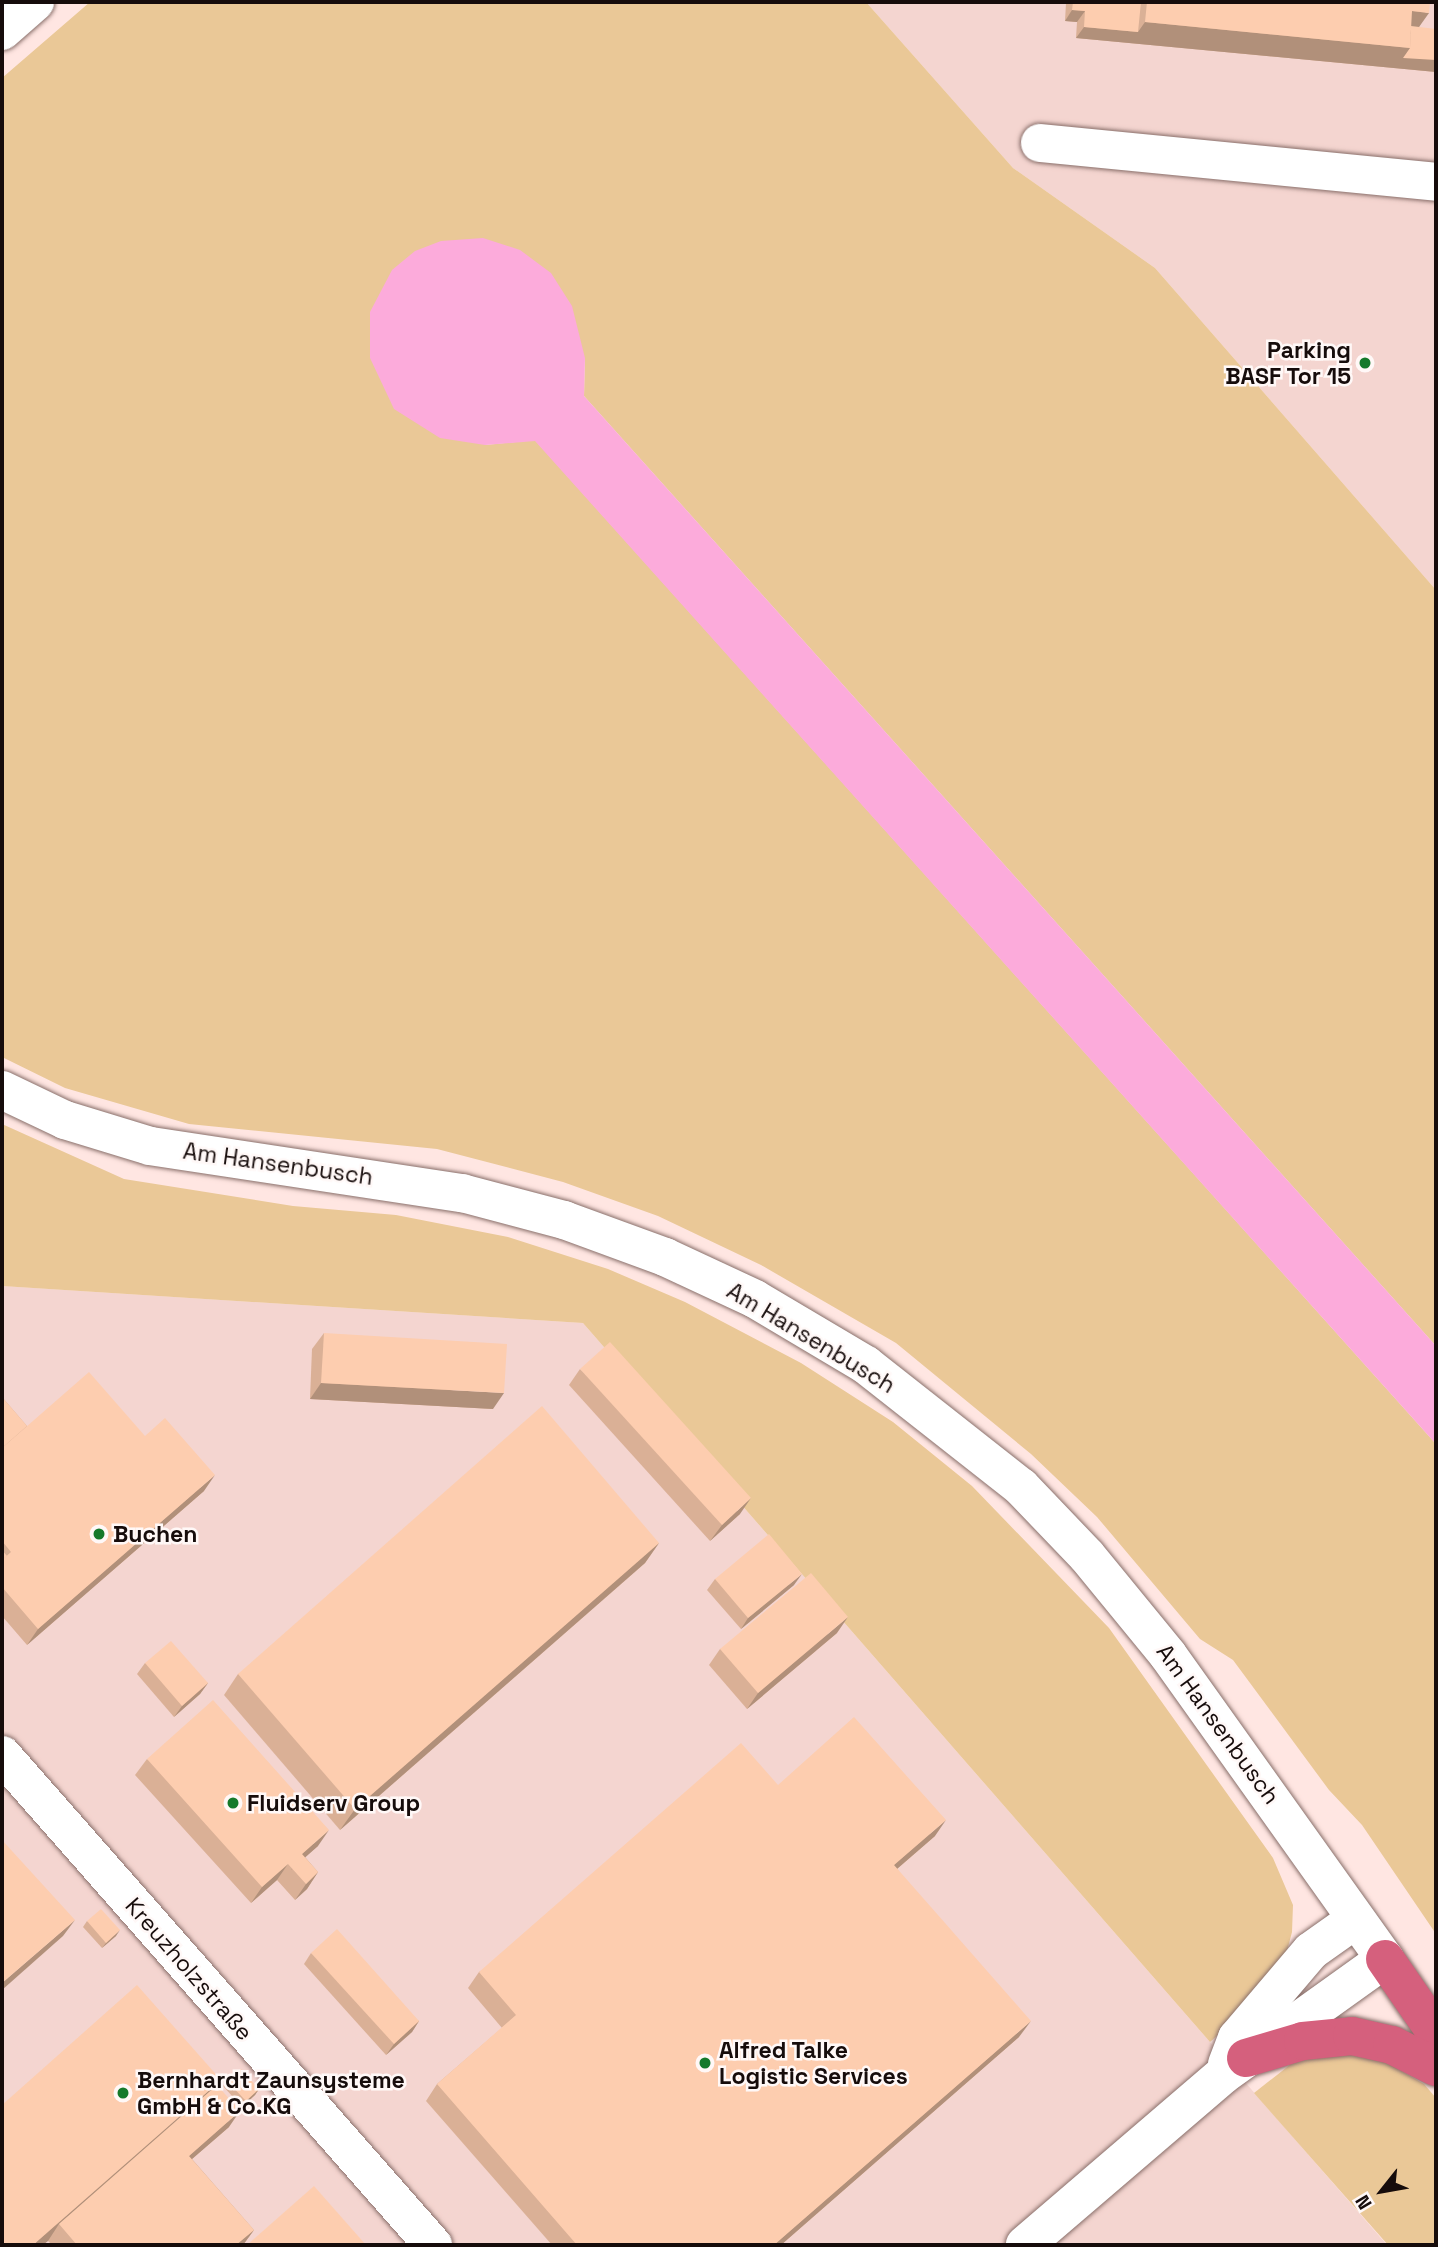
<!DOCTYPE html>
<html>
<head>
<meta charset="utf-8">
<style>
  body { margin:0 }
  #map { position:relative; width:1438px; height:2247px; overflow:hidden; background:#ffe6e2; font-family:"Space Grotesk",sans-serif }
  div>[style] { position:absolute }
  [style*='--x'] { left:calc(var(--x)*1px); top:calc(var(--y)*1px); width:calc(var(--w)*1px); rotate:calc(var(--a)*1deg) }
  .built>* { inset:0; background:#f4d5d0 }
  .green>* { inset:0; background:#eac897 }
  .water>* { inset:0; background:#fcabdb }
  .roads { filter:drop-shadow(0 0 2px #896f6a) drop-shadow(0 0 2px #896f6a) }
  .minor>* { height:38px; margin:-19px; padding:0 19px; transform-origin:19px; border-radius:19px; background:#fff }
  .highway>* { height:38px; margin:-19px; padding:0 19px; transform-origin:19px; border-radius:19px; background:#d5607d }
  .wall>* { inset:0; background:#dab096 }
  .shaded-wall>* { inset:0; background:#b1907a }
  .building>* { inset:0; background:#fdcdaf }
  .dots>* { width:19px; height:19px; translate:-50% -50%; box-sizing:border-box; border:4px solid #fff8f7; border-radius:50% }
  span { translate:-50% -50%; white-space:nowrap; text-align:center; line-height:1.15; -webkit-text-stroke:5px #fff8f7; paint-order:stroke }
  .poi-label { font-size:23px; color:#160c0b; font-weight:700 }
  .right { translate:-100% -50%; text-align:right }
  .left { translate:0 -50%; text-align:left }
  .street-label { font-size:23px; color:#160c0b }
  .frame { position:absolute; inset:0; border:4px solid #160c0b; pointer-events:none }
  .north { position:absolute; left:1347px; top:2156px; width:70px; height:70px; -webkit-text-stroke:5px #fff8f7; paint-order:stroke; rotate:239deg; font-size:19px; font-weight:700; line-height:28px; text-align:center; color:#160c0b }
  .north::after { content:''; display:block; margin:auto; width:24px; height:32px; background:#160c0b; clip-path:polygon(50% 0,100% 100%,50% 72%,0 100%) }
</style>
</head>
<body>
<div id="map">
  <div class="built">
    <i style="clip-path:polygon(866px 2px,1436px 2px,1436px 590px,1155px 268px,1013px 168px)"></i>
    <i style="clip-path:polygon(2px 1286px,583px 1323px,1387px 2245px,2px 2245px)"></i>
  </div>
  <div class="green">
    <i style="clip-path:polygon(90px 2px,866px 2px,1013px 168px,1155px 268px,1436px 590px,1436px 1346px,584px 396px,585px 358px,485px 445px,535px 440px,1436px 1444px,1436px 1934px,1362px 1825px,1329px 1790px,1233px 1660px,1200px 1639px,1097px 1517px,1031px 1454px,896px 1343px,761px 1265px,658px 1216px,563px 1182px,437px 1149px,189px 1124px,65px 1088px,2px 1057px,2px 78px)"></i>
    <i style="clip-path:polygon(2px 1124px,124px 1179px,293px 1206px,396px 1215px,508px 1237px,608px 1269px,685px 1302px,801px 1363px,893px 1422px,972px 1486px,1109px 1628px,1273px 1858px,1293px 1905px,1292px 1932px,1287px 1951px,1252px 2005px,1210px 2042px,583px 1323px,2px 1286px)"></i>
    <i style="clip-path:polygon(1325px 2049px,1384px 2061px,1424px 2084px,1436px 2098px,1436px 2245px,1388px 2245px,1254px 2093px,1296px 2060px)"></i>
  </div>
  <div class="water">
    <i style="clip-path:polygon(483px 238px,520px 250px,551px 273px,572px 306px,585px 358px,584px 396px,1436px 1346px,1436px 1444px,535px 441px,485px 445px,440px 438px,394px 409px,370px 358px,370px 312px,392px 270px,415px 251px,441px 241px)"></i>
  </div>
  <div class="roads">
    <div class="minor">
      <i style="--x:2;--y:31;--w:44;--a:-41.3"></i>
      <i style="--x:1040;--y:143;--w:398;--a:5.6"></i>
      <i style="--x:2;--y:1090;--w:70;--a:25.5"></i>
      <i style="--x:65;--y:1120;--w:89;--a:17"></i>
      <i style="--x:150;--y:1146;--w:316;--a:8.6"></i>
      <i style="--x:462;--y:1193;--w:106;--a:14.8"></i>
      <i style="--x:564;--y:1220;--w:108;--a:20.1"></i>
      <i style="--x:665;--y:1257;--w:99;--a:25"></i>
      <i style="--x:755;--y:1299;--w:129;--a:30.7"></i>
      <i style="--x:866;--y:1365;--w:197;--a:38.2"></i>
      <i style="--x:1021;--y:1487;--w:95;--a:46.3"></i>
      <i style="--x:1087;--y:1556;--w:128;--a:50.7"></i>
      <i style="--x:1168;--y:1655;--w:374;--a:54.5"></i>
      <i style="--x:1385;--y:1959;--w:199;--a:144.4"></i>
      <i style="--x:1223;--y:2075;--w:261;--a:139.4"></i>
      <i style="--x:2;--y:1755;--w:653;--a:48.67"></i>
      <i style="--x:1227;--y:2064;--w:28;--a:-69"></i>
      <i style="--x:1237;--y:2038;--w:114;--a:-49.6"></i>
      <i style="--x:1311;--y:1951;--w:55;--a:-35.4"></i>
    </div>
    <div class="highway">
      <i style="--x:1385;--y:1959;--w:90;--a:55.4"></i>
      <i style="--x:1246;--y:2058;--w:59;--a:-16.6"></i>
      <i style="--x:1303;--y:2041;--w:49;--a:-5.8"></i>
      <i style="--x:1352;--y:2036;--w:41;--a:12.7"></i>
      <i style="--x:1392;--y:2045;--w:49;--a:26.6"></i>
    </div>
  </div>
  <div class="wall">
    <i style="clip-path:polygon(1048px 2px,1430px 2px,1419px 27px,1436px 72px,1076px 38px,1077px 22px,1065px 21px,1066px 3px)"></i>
    <i style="clip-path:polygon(324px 1333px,493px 1409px,310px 1399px,312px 1349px)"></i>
    <i style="clip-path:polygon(580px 1369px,740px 1514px,710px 1541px,569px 1385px)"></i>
    <i style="clip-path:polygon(2px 1397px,27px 1426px,145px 1436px,204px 1491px,27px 1645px,2px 1616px)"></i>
    <i style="clip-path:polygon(659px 1543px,645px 1563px,340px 1830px,224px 1695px,238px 1674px)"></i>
    <i style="clip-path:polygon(715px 1579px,794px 1585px,741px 1629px,707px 1590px)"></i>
    <i style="clip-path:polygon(837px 1633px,747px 1709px,709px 1665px,720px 1649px)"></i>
    <i style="clip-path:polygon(145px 1663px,208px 1683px,200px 1694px,174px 1717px,137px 1674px)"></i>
    <i style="clip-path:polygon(147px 1759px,318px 1846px,305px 1857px,318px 1872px,307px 1889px,295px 1900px,277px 1880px,251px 1903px,135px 1775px)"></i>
    <i style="clip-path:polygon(778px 1785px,935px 1836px,897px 1869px,1019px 2037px,781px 2245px,552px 2245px,426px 2101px,437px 2084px,502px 2028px,468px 1988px,479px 1972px)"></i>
    <i style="clip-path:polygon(87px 1921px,116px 1936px,102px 1948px,83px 1927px)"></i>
    <i style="clip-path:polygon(311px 1953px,419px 2021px,412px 2032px,386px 2055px,304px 1964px)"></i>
    <i style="clip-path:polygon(221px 2080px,217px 2085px,229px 2127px,192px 2159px,254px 2230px,243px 2245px,52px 2245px,48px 2241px,2px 2245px)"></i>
    <i style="clip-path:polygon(227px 2081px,259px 2089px,255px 2095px,242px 2107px,223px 2086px)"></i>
  </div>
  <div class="shaded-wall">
    <i style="clip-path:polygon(1072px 10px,1085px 11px,1077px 22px,1065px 21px)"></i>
    <i style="clip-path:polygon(1412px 11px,1429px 13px,1414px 34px,1404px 33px)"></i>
    <i style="clip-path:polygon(1145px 22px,1410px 48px,1436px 60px,1436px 72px,1076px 38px,1084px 27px,1138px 32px)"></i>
    <i style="clip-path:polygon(321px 1383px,504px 1393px,493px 1409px,310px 1399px)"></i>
    <i style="clip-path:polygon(215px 1475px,204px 1491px,27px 1645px,38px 1629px)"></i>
    <i style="clip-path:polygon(751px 1498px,740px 1514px,710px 1541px,722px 1525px)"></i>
    <i style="clip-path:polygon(659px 1543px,645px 1563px,340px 1830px,355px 1809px)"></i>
    <i style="clip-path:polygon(802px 1574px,794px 1585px,741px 1629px,748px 1618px)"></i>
    <i style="clip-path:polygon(848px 1617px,837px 1633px,747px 1709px,758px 1693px)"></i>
    <i style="clip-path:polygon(208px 1683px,200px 1694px,174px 1717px,182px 1706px)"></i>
    <i style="clip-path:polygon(946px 1820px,935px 1836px,883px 1881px,894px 1865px)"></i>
    <i style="clip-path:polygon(329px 1830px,318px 1846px,291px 1870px,302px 1854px)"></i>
    <i style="clip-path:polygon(288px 1864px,277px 1880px,251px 1903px,262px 1887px)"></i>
    <i style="clip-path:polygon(318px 1872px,307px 1889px,295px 1900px,306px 1884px)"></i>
    <i style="clip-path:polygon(75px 1920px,63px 1936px,2px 1990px,2px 1983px)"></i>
    <i style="clip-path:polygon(120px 1930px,116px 1936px,102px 1948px,106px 1943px)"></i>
    <i style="clip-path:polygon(419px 2021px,412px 2032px,386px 2055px,394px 2044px)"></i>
    <i style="clip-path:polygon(1031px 2021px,1019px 2037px,781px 2245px,774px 2245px)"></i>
    <i style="clip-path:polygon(221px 2080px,206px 2101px,59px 2224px,48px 2241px,43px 2245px,33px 2245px)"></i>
    <i style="clip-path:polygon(259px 2089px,255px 2095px,242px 2107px,246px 2101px)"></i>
    <i style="clip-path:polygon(240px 2111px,229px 2127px,177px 2172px,189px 2156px)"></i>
    <i style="clip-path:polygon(254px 2230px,243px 2245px,236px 2245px)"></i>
  </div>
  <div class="building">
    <i style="clip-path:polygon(1073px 2px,1141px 2px,1138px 32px,1084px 27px,1085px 11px,1072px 10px)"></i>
    <i style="clip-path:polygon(1147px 2px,1430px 2px,1429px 13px,1412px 11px,1410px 48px,1145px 22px)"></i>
    <i style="clip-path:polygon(1411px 26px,1436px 29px,1436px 60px,1403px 58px,1410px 48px)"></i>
    <i style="clip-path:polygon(324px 1333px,507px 1344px,504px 1393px,321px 1383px)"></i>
    <i style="clip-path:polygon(610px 1342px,751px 1498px,722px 1525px,580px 1369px)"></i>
    <i style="clip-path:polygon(89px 1372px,145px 1436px,165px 1418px,215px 1475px,38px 1629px,2px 1587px,2px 1560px,11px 1552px,2px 1541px,2px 1448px)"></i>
    <i style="clip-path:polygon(2px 1397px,27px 1426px,2px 1448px)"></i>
    <i style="clip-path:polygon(542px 1406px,659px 1543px,355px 1809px,238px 1674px)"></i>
    <i style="clip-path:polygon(769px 1534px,802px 1574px,748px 1618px,715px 1579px)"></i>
    <i style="clip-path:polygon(2px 1550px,7px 1556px,2px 1560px)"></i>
    <i style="clip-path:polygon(811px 1573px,848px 1617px,758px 1693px,720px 1649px)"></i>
    <i style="clip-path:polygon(171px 1641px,208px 1683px,182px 1706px,145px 1663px)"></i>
    <i style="clip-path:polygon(213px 1700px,329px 1830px,302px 1854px,318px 1872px,306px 1884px,288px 1864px,262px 1887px,147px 1759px)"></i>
    <i style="clip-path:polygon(854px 1717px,946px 1820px,894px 1865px,1031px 2021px,774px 2245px,577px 2245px,437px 2084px,516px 2015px,479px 1972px,741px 1743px,778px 1785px)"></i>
    <i style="clip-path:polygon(2px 1840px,75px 1920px,2px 1983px)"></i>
    <i style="clip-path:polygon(101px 1909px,120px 1930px,106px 1943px,87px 1921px)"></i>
    <i style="clip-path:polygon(337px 1929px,419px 2021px,394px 2044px,311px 1953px)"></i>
    <i style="clip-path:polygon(137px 1985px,221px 2080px,33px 2245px,2px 2245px,2px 2105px)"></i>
    <i style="clip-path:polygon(241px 2069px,259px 2089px,246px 2101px,227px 2081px)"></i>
    <i style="clip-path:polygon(217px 2085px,240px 2111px,189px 2156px,254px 2230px,236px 2245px,77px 2245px,59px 2224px)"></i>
    <i style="clip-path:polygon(314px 2186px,366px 2245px,247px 2245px)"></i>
  </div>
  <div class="dots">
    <i style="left:1365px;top:363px;background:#15792b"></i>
    <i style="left:99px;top:1534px;background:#15792b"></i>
    <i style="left:233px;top:1803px;background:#15792b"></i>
    <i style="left:705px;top:2063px;background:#15792b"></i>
    <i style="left:123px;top:2093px;background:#15792b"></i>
  </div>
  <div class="poi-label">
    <span class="right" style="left:1351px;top:363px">Parking<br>BASF Tor 15</span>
    <span class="left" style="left:113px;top:1534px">Buchen</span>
    <span class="left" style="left:247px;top:1803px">Fluidserv Group</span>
    <span class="left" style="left:719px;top:2063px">Alfred Talke<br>Logistic Services</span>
    <span class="left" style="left:137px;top:2093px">Bernhardt Zaunsysteme<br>GmbH &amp; Co.KG</span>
  </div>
  <div class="street-label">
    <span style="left:278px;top:1164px;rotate:8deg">Am Hansenbusch</span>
    <span style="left:811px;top:1338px;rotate:31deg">Am Hansenbusch</span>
    <span style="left:1218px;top:1724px;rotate:54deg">Am Hansenbusch</span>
    <span style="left:189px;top:1969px;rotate:49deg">Kreuzholzstraße</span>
  </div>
  <div class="frame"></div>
  <div class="north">N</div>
</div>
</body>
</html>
